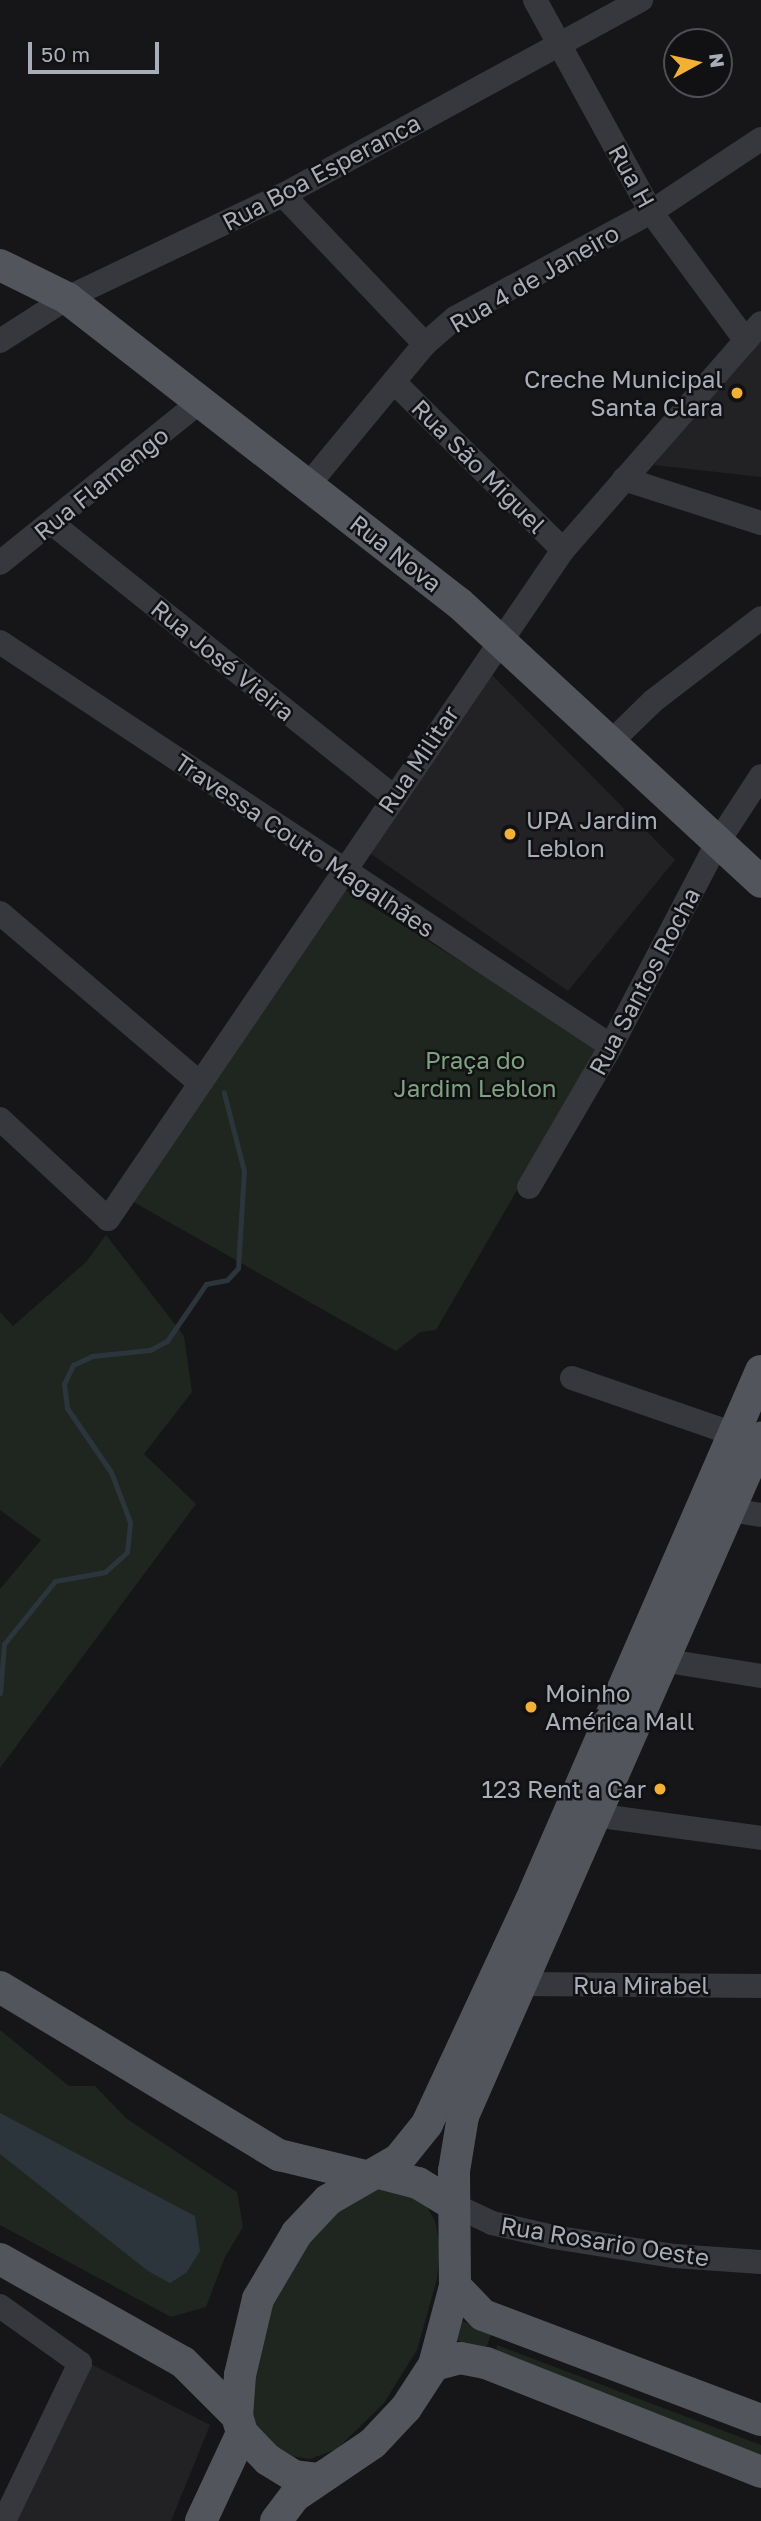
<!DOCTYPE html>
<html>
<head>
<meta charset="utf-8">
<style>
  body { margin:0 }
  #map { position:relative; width:761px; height:2521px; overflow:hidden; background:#161618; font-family:"Golos Text",sans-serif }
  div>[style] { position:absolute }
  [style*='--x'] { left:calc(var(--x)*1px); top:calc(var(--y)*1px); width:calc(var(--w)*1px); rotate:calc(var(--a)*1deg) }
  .built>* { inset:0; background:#222225 }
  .green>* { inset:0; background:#1e261f }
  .water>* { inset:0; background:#2c353c }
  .stream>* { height:5px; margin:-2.5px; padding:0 2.5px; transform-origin:2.5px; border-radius:2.5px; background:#2c353c }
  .minor>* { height:24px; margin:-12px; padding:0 12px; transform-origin:12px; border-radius:12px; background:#37383d }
  .major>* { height:32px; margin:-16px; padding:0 16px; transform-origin:16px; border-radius:16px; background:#53555c }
  .dots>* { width:19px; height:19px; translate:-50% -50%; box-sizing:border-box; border:4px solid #111113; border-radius:50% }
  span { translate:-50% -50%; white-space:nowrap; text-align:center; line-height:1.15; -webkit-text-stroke:5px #111113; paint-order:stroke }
  .street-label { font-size:24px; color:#a8adb8 }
  .poi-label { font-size:24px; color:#a8adb8 }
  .right { translate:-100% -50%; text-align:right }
  .left { translate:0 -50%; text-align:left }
  .park-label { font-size:24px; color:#7fa381 }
  .north { position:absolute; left:663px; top:28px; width:70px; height:70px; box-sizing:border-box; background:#111113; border:2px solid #4d4f55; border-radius:50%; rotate:82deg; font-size:19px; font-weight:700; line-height:28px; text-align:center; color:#a8adb8 }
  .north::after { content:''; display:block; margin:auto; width:24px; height:32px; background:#f2b134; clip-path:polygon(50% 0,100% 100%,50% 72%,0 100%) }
  .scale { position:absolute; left:28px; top:42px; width:131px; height:32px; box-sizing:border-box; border:4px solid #a8adb8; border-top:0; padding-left:9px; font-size:21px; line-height:24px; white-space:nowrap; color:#a8adb8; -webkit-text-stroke:5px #111113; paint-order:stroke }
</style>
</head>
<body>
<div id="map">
  <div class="built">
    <i style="clip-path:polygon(761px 333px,761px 477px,654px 465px,664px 452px)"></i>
    <i style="clip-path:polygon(492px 675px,675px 860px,568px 991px,361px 847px)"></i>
    <i style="clip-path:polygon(87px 2362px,210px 2425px,171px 2521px,15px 2521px)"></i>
  </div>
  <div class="green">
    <i style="clip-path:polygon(339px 886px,600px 1047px,436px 1330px,420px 1332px,396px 1351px,130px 1200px)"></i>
    <i style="clip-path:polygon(106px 1235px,184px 1336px,192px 1392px,144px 1454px,196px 1504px,0 1768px,0 1589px,41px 1540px,0 1510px,0 1312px,13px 1326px,86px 1262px)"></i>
    <i style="clip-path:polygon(0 2030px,69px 2086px,95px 2086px,127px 2119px,237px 2192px,243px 2227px,225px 2257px,206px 2307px,171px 2317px,0 2225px)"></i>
    <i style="clip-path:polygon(392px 2187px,426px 2205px,435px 2221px,440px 2246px,437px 2279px,417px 2350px,384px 2403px,337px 2449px,310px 2459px,284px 2455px,257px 2430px,251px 2404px,253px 2372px,269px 2299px,301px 2245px,360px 2189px)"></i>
    <i style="clip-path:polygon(461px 2321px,492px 2331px,486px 2349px,455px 2340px)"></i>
    <i style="clip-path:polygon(497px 2345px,761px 2445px,761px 2457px,496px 2351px)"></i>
  </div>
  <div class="water">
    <i style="clip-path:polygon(0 2113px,195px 2216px,200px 2251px,186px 2273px,170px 2283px,148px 2271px,0 2154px)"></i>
  </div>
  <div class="stream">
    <i style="--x:0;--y:1693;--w:49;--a:-85.3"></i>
    <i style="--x:4;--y:1644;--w:81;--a:-51"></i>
    <i style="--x:55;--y:1581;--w:51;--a:-10.2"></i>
    <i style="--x:105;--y:1572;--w:30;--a:-42"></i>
    <i style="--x:127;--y:1552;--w:30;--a:-84"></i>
    <i style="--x:130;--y:1522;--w:53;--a:-110.8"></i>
    <i style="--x:111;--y:1472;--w:78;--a:-124.5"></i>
    <i style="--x:67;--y:1408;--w:24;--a:-97"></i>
    <i style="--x:64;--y:1384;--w:21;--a:-65"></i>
    <i style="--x:73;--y:1365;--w:21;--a:-25"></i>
    <i style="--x:92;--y:1356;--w:58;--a:-5.9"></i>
    <i style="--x:150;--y:1350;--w:19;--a:-28"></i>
    <i style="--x:167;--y:1341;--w:69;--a:-55.6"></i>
    <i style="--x:206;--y:1284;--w:21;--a:-11"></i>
    <i style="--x:227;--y:1280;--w:16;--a:-47"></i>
    <i style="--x:238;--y:1268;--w:97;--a:-86.5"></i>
    <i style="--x:244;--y:1171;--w:81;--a:-104.4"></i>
  </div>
  <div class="minor">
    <i style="--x:535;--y:0;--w:242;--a:61.3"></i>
    <i style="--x:651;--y:212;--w:160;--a:53.6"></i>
    <i style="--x:283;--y:195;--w:206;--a:46.4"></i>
    <i style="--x:0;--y:341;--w:80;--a:-32.7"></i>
    <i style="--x:67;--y:298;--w:239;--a:-25.5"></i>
    <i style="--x:283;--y:195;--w:408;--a:-28.6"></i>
    <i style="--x:394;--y:382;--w:238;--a:44.8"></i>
    <i style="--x:624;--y:479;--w:144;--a:17.8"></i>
    <i style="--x:309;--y:484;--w:182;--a:-50.4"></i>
    <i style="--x:425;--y:344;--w:40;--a:-41"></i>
    <i style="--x:455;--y:318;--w:223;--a:-28.4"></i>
    <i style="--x:651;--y:212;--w:132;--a:-33.6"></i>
    <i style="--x:53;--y:524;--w:435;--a:38.7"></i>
    <i style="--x:0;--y:563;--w:258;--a:-38.9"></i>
    <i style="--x:0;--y:642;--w:732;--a:33.47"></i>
    <i style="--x:610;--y:743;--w:60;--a:-44.3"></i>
    <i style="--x:653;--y:701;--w:136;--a:-37.5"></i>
    <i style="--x:0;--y:913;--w:262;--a:40.4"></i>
    <i style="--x:0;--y:1119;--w:147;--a:42.8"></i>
    <i style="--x:108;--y:1219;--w:809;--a:-55.78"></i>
    <i style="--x:563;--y:550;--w:301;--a:-48.9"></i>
    <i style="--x:529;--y:1187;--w:163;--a:-59.8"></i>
    <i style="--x:611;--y:1046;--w:227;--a:-62.4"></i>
    <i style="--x:716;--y:845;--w:82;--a:-56.9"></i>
    <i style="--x:572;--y:1378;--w:171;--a:19.1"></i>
    <i style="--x:730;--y:1510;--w:31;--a:9"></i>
    <i style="--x:661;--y:1660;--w:101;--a:9.1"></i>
    <i style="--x:594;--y:1815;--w:169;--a:7.8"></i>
    <i style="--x:521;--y:1984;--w:240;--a:0.5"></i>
    <i style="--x:454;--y:2205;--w:42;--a:25.3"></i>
    <i style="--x:492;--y:2223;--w:63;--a:12.9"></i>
    <i style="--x:553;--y:2237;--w:123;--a:8.9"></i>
    <i style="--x:675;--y:2256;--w:86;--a:4"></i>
    <i style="--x:0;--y:2306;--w:98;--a:35.5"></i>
    <i style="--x:80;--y:2363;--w:175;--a:115.7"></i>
  </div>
  <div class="major">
    <i style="--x:0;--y:265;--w:75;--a:26.2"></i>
    <i style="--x:67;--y:298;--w:497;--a:37.9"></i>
    <i style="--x:459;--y:603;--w:411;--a:42.7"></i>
    <i style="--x:0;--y:1987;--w:326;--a:31.1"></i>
    <i style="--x:279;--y:2155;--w:89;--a:13.6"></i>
    <i style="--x:379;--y:2173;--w:40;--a:14.4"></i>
    <i style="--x:418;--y:2183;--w:42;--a:31.4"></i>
    <i style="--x:0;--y:2259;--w:210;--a:29.4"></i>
    <i style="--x:183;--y:2362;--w:76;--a:45"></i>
    <i style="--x:455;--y:2286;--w:40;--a:46"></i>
    <i style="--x:483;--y:2315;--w:297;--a:20.7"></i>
    <i style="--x:434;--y:2365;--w:27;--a:-15"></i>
    <i style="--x:460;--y:2358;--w:26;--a:11"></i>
    <i style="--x:486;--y:2363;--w:296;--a:21.6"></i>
    <i style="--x:318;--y:2479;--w:24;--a:-173"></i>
    <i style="--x:294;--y:2476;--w:31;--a:-148"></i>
    <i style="--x:268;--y:2460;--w:37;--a:-134"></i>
    <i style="--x:242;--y:2433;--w:18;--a:-106"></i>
    <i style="--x:237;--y:2416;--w:41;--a:-85.8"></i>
    <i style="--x:240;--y:2375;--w:78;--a:-76.7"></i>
    <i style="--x:258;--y:2299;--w:77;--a:-59.4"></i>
    <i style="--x:297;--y:2233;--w:45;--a:-46.8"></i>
    <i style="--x:328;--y:2200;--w:82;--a:-30"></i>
    <i style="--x:399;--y:2159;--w:45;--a:-51.3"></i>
    <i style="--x:427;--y:2124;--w:257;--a:-65.1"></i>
    <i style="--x:535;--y:1891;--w:567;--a:-66.51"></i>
    <i style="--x:201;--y:2521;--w:97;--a:-65"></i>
    <i style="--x:276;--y:2521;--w:31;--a:-53"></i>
    <i style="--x:295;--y:2496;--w:94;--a:-34.2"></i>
    <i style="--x:373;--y:2443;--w:48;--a:-46.7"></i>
    <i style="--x:406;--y:2408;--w:51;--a:-56.9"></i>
    <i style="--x:434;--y:2365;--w:82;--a:-75.1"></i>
    <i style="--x:455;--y:2286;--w:115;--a:-90.5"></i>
    <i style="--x:454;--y:2171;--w:56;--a:-80.7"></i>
    <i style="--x:463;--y:2116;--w:741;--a:-66.27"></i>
  </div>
  <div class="dots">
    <i style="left:737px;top:393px;background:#f2b134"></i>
    <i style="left:510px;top:834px;background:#f2b134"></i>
    <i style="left:531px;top:1707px;background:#f2b134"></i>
    <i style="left:660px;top:1789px;background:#f2b134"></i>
  </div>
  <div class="street-label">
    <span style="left:321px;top:172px;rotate:-28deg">Rua Boa Esperanca</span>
    <span style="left:632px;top:176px;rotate:61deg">Rua H</span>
    <span style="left:534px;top:278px;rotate:-30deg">Rua 4 de Janeiro</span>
    <span style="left:479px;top:466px;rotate:45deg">Rua São Miguel</span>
    <span style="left:101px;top:483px;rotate:-39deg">Rua Flamengo</span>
    <span style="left:396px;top:553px;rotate:38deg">Rua Nova</span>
    <span style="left:223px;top:660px;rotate:39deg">Rua José Vieira</span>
    <span style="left:418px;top:759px;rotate:-56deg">Rua Militar</span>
    <span style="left:305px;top:845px;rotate:34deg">Travessa Couto Magalhães</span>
    <span style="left:644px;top:981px;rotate:-62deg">Rua Santos Rocha</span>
    <span style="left:641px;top:1985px">Rua Mirabel</span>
    <span style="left:605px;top:2241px;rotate:9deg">Rua Rosario Oeste</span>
  </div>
  <div class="poi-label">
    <span class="right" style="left:723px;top:393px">Creche Municipal<br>Santa Clara</span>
    <span class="left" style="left:526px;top:834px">UPA Jardim<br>Leblon</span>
    <span class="left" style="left:545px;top:1707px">Moinho<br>América Mall</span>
    <span class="right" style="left:646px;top:1789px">123 Rent a Car</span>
  </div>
  <div class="park-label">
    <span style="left:475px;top:1074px">Praça do<br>Jardim Leblon</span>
  </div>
  <div class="north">N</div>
  <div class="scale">50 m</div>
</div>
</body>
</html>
